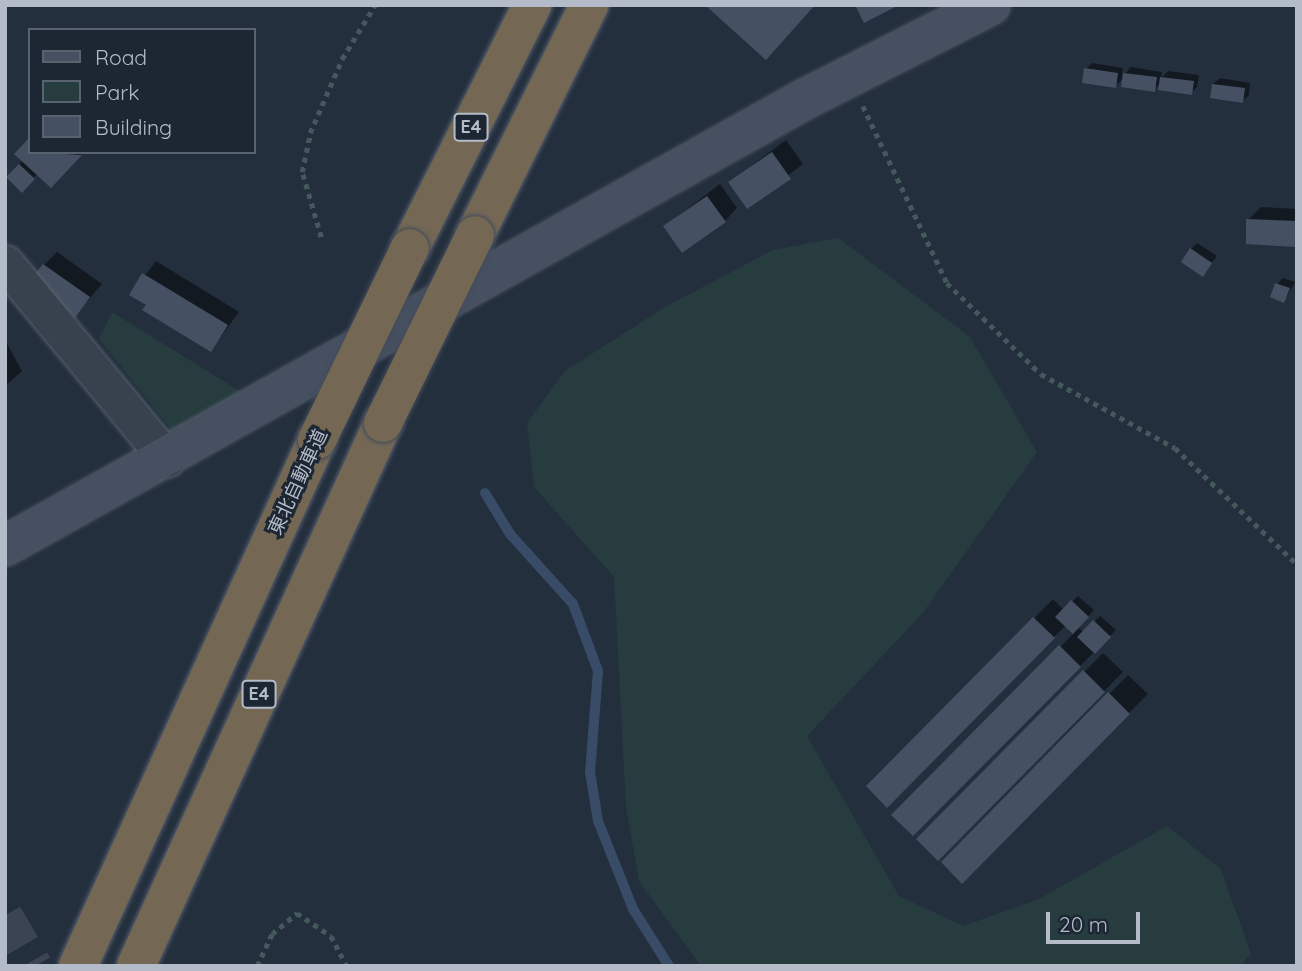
<!DOCTYPE html>
<html>
<head>
<meta charset="utf-8">
<style>
  body { margin:0 }
  #map { position:relative; width:1302px; height:971px; overflow:hidden; background:#242f3e; font-family:Quicksand,"Noto Sans JP",sans-serif }
  div>[style] { position:absolute }
  [style*='--x'] { left:calc(var(--x)*1px); top:calc(var(--y)*1px); width:calc(var(--w)*1px); rotate:calc(var(--a)*1deg) }
  .green>* { inset:0; background:#263c3f }
  .shadow>* { inset:0; background:#0007 }
  .stream>* { height:10px; margin:-5px; padding:0 5px; transform-origin:5px; border-radius:5px; background:#394c67 }
  .building>* { inset:0; background:#455162 }
  .street-tunnel>* { height:35px; margin-top:-17.5px; transform-origin:0; background:repeating-linear-gradient(90deg,#3a4453 0 35px,transparent 0 53px) }
  .path>* { height:4.5px; margin-top:-2.25px; transform-origin:0; background:repeating-linear-gradient(90deg,#44595c 0 5px,transparent 0 10px) }
  .roads { filter:drop-shadow(0 0 2px #565f6c) drop-shadow(0 0 2px #565f6c) }
  .street>* { height:35px; margin:-17.5px; padding:0 17.5px; transform-origin:17.5px; border-radius:17.5px; background:#38414e }
  .secondary>* { height:38px; margin:-19px; padding:0 19px; transform-origin:19px; border-radius:19px; background:#465061 }
  .highway>* { height:38px; margin:-19px; padding:0 19px; transform-origin:19px; border-radius:19px; background:#746855 }
  .bridges { filter:drop-shadow(0 0 2px #434c59) drop-shadow(0 0 2px #434c59) }
  .highway-bridge>* { height:38px; margin:-19px; padding:0 19px; transform-origin:19px; border-radius:19px; background:#746855 }
  span { translate:-50% -50%; white-space:nowrap; text-align:center; line-height:1.15; -webkit-text-stroke:6px #1d2633; paint-order:stroke }
  .shield-label span { padding:2px 5px; background:#1d2633; border:2px solid; border-radius:5px; -webkit-text-stroke-width:0 }
  .shield-label { font-size:18px; color:#b4bcc9; font-weight:700 }
  .street-label { font-size:19px; color:#b4bcc9 }
  .frame { position:absolute; inset:0; border:7px solid #b4bcc9; pointer-events:none }
  .legend { position:absolute; left:28px; top:28px; width:228px; height:126px; box-sizing:border-box; background:#1d2633; border:2px solid #59626f; margin:0; padding:9px 12px; list-style:none; font-size:21px; color:#b4bcc9 }
  .legend li { display:flex; align-items:center; gap:14px; height:35px }
  .legend b { width:35px; border:2px solid #59626f }
  .scale { position:absolute; left:1046px; top:912px; width:94px; height:32px; box-sizing:border-box; border:4px solid #b4bcc9; border-top:0; padding-left:9px; font-size:21px; line-height:24px; white-space:nowrap; color:#b4bcc9; -webkit-text-stroke:5px #1d2633; paint-order:stroke }
</style>
</head>
<body>
<div id="map">
  <div class="green">
    <i style="clip-path:polygon(838px 238px,970px 337px,1037px 452px,922px 614px,807px 736px,899px 896px,963px 926px,1039px 899px,1167px 826px,1221px 869px,1251px 954px,1240px 966px,701px 966px,639px 881px,626px 807px,614px 577px,534px 487px,527px 423px,565px 371px,665px 307px,773px 250px)"></i>
    <i style="clip-path:polygon(112px 312px,241px 392px,175px 434px,99px 339px)"></i>
  </div>
  <div class="shadow">
    <i style="clip-path:polygon(1092px 63px,1123px 68px,1122px 77px,1131px 67px,1162px 72px,1161px 78px,1168px 71px,1199px 75px,1197px 87px,1191px 93px,1161px 83px,1154px 90px,1125px 77px,1115px 86px,1086px 69px)"></i>
    <i style="clip-path:polygon(1220px 78px,1250px 83px,1249px 95px,1243px 101px,1213px 84px)"></i>
    <i style="clip-path:polygon(786px 140px,803px 164px,747px 207px,730px 182px)"></i>
    <i style="clip-path:polygon(30px 152px,83px 152px,64px 173px,38px 173px,22px 190px,8px 177px)"></i>
    <i style="clip-path:polygon(720px 184px,737px 208px,725px 221px,665px 226px)"></i>
    <i style="clip-path:polygon(1261px 207px,1297px 209px,1297px 245px,1248px 220px)"></i>
    <i style="clip-path:polygon(1197px 243px,1217px 256px,1203px 274px,1191px 249px)"></i>
    <i style="clip-path:polygon(57px 252px,102px 284px,75px 315px,44px 265px)"></i>
    <i style="clip-path:polygon(156px 261px,239px 312px,211px 350px,131px 294px)"></i>
    <i style="clip-path:polygon(1283px 278px,1295px 282px,1284px 301px,1277px 284px)"></i>
    <i style="clip-path:polygon(5px 340px,22px 371px,5px 386px)"></i>
    <i style="clip-path:polygon(1078px 596px,1094px 610px,1078px 627px,1084px 633px,1100px 616px,1116px 630px,913px 834px,894px 815px,1074px 633px,1066px 625px,887px 805px,868px 786px,1053px 599px,1064px 610px)"></i>
    <i style="clip-path:polygon(1103px 653px,1123px 672px,938px 859px,918px 839px)"></i>
    <i style="clip-path:polygon(1128px 675px,1148px 694px,962px 881px,943px 862px)"></i>
  </div>
  <div class="stream">
    <i style="--x:485;--y:493;--w:48;--a:58.6"></i>
    <i style="--x:510;--y:534;--w:94;--a:48"></i>
    <i style="--x:573;--y:604;--w:72;--a:69.5"></i>
    <i style="--x:598;--y:671;--w:101;--a:94.5"></i>
    <i style="--x:590;--y:772;--w:50;--a:80.7"></i>
    <i style="--x:598;--y:821;--w:95;--a:68.3"></i>
    <i style="--x:633;--y:909;--w:67;--a:57.7"></i>
  </div>
  <div class="building">
    <i style="clip-path:polygon(705px 5px,815px 5px,766px 60px)"></i>
    <i style="clip-path:polygon(855px 5px,899px 5px,864px 23px)"></i>
    <i style="clip-path:polygon(1084px 68px,1118px 73px,1116px 88px,1082px 83px)"></i>
    <i style="clip-path:polygon(1123px 73px,1157px 77px,1155px 92px,1121px 87px)"></i>
    <i style="clip-path:polygon(1160px 77px,1194px 81px,1192px 95px,1158px 90px)"></i>
    <i style="clip-path:polygon(1212px 84px,1245px 88px,1243px 103px,1210px 98px)"></i>
    <i style="clip-path:polygon(30px 137px,30px 152px,82px 155px,51px 188px,14px 154px)"></i>
    <i style="clip-path:polygon(772px 152px,791px 179px,747px 209px,728px 182px)"></i>
    <i style="clip-path:polygon(19px 164px,35px 179px,22px 193px,6px 177px)"></i>
    <i style="clip-path:polygon(707px 196px,726px 222px,682px 253px,663px 226px)"></i>
    <i style="clip-path:polygon(1246px 219px,1297px 221px,1297px 247px,1246px 244px)"></i>
    <i style="clip-path:polygon(1190px 248px,1212px 263px,1203px 277px,1181px 262px)"></i>
    <i style="clip-path:polygon(43px 264px,90px 297px,75px 318px,34px 275px)"></i>
    <i style="clip-path:polygon(142px 273px,228px 325px,211px 352px,142px 310px,146px 305px,129px 295px)"></i>
    <i style="clip-path:polygon(1275px 283px,1290px 288px,1284px 303px,1270px 297px)"></i>
    <i style="clip-path:polygon(1071px 600px,1089px 617px,1073px 634px,1055px 617px)"></i>
    <i style="clip-path:polygon(1033px 617px,1055px 638px,887px 808px,866px 786px)"></i>
    <i style="clip-path:polygon(1093px 620px,1111px 637px,1095px 654px,1077px 637px)"></i>
    <i style="clip-path:polygon(1059px 645px,1081px 667px,913px 836px,891px 815px)"></i>
    <i style="clip-path:polygon(1083px 670px,1105px 692px,938px 861px,916px 839px)"></i>
    <i style="clip-path:polygon(1108px 692px,1130px 714px,962px 884px,941px 862px)"></i>
  </div>
  <div class="street-tunnel">
    <i style="--x:5;--y:915;--w:59;--a:59.5"></i>
  </div>
  <div class="path">
    <i style="--x:863;--y:106;--w:196;--a:64.6"></i>
    <i style="--x:947;--y:283;--w:131;--a:44.1"></i>
    <i style="--x:1041;--y:374;--w:153;--a:28.9"></i>
    <i style="--x:1175;--y:448;--w:168;--a:43.6"></i>
    <i style="--x:321;--y:237;--w:68;--a:-106.3"></i>
    <i style="--x:302;--y:172;--w:40;--a:-78"></i>
    <i style="--x:310;--y:133;--w:81;--a:-66.6"></i>
    <i style="--x:342;--y:59;--w:63;--a:-58.6"></i>
    <i style="--x:257;--y:966;--w:35;--a:-65"></i>
    <i style="--x:272;--y:934;--w:33;--a:-40"></i>
    <i style="--x:297;--y:913;--w:41;--a:34.1"></i>
    <i style="--x:331;--y:936;--w:34;--a:62"></i>
  </div>
  <div class="roads">
    <div class="street">
      <i style="--x:5;--y:263;--w:254;--a:50.4"></i>
    </div>
    <div class="secondary">
      <i style="--x:5;--y:546;--w:914;--a:-29.2"></i>
      <i style="--x:803;--y:100;--w:210;--a:-26.9"></i>
    </div>
    <div class="highway">
      <i style="--x:475;--y:235;--w:257;--a:-63.6"></i>
      <i style="--x:410;--y:248;--w:272;--a:-63.3"></i>
      <i style="--x:78;--y:966;--w:578;--a:-65.56"></i>
      <i style="--x:136;--y:966;--w:597;--a:-65.54"></i>
    </div>
  </div>
  <div class="bridges">
    <div class="highway-bridge">
      <i style="--x:383;--y:423;--w:209;--a:-63.9"></i>
      <i style="--x:317;--y:440;--w:213;--a:-64.2"></i>
    </div>
  </div>
  <div class="shield-label">
    <span style="left:471px;top:127px">E4</span>
    <span style="left:259px;top:694px">E4</span>
  </div>
  <div class="street-label">
    <span style="left:298px;top:482px;rotate:-65deg">東北自動車道</span>
  </div>
  <div class="frame"></div>
  <ul class="legend">
  <li><b style="height:9px;background:#465061"></b>Road</li>
  <li><b style="height:19px;background:#263c3f"></b>Park</li>
  <li><b style="height:19px;background:#455162"></b>Building</li>
  </ul>
  <div class="scale">20 m</div>
</div>
</body>
</html>
